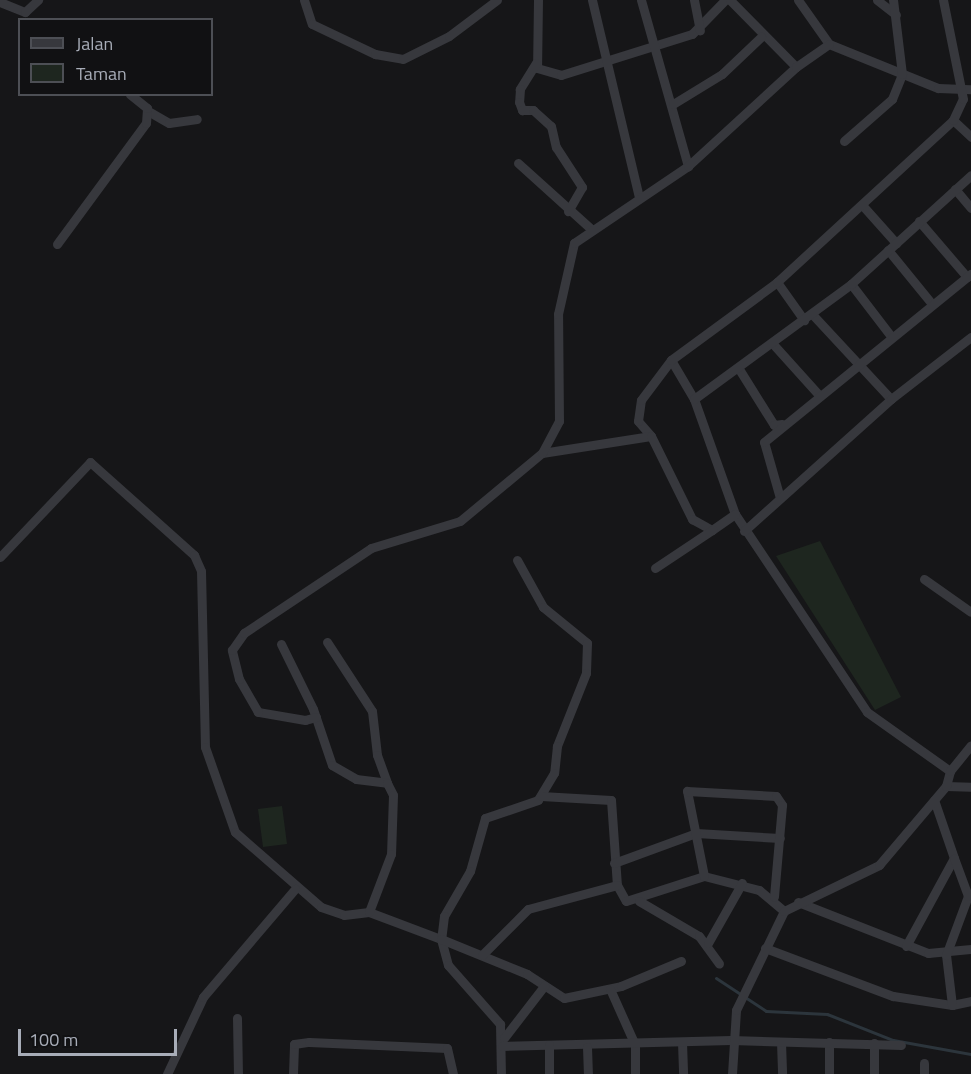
<!DOCTYPE html>
<html>
<head>
<meta charset="utf-8">
<style>
  body { margin:0 }
  #map { position:relative; width:971px; height:1074px; overflow:hidden; background:#161618; font-family:"Titillium Web",sans-serif }
  div>[style] { position:absolute }
  [style*='--x'] { left:calc(var(--x)*1px); top:calc(var(--y)*1px); width:calc(var(--w)*1px); rotate:calc(var(--a)*1deg) }
  .green>* { inset:0; background:#1e261f }
  .stream>* { height:3px; margin:-1.5px; padding:0 1.5px; transform-origin:1.5px; border-radius:1.5px; background:#2c353c }
  .minor>* { height:9px; margin:-4.5px; padding:0 4.5px; transform-origin:4.5px; border-radius:4.5px; background:#37383d }
  span { translate:-50% -50%; white-space:nowrap; text-align:center; line-height:1.15; -webkit-text-stroke:6px #111113; paint-order:stroke }
  .legend { position:absolute; left:18px; top:18px; width:195px; height:78px; box-sizing:border-box; background:#111113; border:2px solid #4d4f55; margin:0; padding:8px 10px; list-style:none; font-size:18px; color:#a8adb8 }
  .legend li { display:flex; align-items:center; gap:12px; height:30px }
  .legend b { width:30px; border:2px solid #4d4f55 }
  .scale { position:absolute; left:18px; top:1029px; width:159px; height:27px; box-sizing:border-box; border:3px solid #a8adb8; border-top:0; padding-left:8px; font-size:18px; line-height:21px; white-space:nowrap; color:#a8adb8; -webkit-text-stroke:4px #111113; paint-order:stroke }
</style>
</head>
<body>
<div id="map">
  <div class="green">
    <i style="clip-path:polygon(820px 541px,901px 697px,875px 710px,776px 556px)"></i>
    <i style="clip-path:polygon(282px 806px,287px 844px,263px 847px,258px 809px)"></i>
  </div>
  <div class="stream">
    <i style="--x:716;--y:978;--w:60;--a:33.4"></i>
    <i style="--x:766;--y:1011;--w:61;--a:2.8"></i>
    <i style="--x:827;--y:1014;--w:71;--a:21.5"></i>
    <i style="--x:893;--y:1040;--w:79;--a:10.2"></i>
  </div>
  <div class="minor">
    <i style="--x:304;--y:0;--w:25;--a:72"></i>
    <i style="--x:312;--y:24;--w:70;--a:25.5"></i>
    <i style="--x:375;--y:54;--w:28;--a:10"></i>
    <i style="--x:403;--y:59;--w:51;--a:-26.6"></i>
    <i style="--x:449;--y:36;--w:60;--a:-36.9"></i>
    <i style="--x:538;--y:0;--w:68;--a:90.8"></i>
    <i style="--x:537;--y:68;--w:25;--a:16"></i>
    <i style="--x:561;--y:75;--w:137;--a:-17.4"></i>
    <i style="--x:692;--y:34;--w:47;--a:-45.9"></i>
    <i style="--x:592;--y:0;--w:203;--a:76.6"></i>
    <i style="--x:641;--y:0;--w:173;--a:74.2"></i>
    <i style="--x:694;--y:0;--w:31;--a:79"></i>
    <i style="--x:730;--y:0;--w:94;--a:45.4"></i>
    <i style="--x:798;--y:0;--w:54;--a:54.8"></i>
    <i style="--x:829;--y:44;--w:118;--a:22"></i>
    <i style="--x:938;--y:88;--w:33;--a:2"></i>
    <i style="--x:877;--y:0;--w:24;--a:38"></i>
    <i style="--x:0;--y:2;--w:27;--a:22"></i>
    <i style="--x:25;--y:12;--w:18;--a:-43"></i>
    <i style="--x:536;--y:63;--w:31;--a:122"></i>
    <i style="--x:520;--y:89;--w:13;--a:94"></i>
    <i style="--x:519;--y:102;--w:9;--a:69"></i>
    <i style="--x:522;--y:110;--w:11;--a:0"></i>
    <i style="--x:533;--y:110;--w:24;--a:42"></i>
    <i style="--x:551;--y:126;--w:22;--a:77"></i>
    <i style="--x:556;--y:147;--w:48;--a:57"></i>
    <i style="--x:582;--y:187;--w:28;--a:120"></i>
    <i style="--x:673;--y:104;--w:57;--a:-31.5"></i>
    <i style="--x:722;--y:74;--w:54;--a:-43.5"></i>
    <i style="--x:148;--y:111;--w:24;--a:30"></i>
    <i style="--x:169;--y:123;--w:28;--a:-8"></i>
    <i style="--x:953;--y:120;--w:25;--a:43"></i>
    <i style="--x:844;--y:141;--w:64;--a:-41.2"></i>
    <i style="--x:892;--y:99;--w:27;--a:-68"></i>
    <i style="--x:902;--y:74;--w:75;--a:-96.9"></i>
    <i style="--x:518;--y:163;--w:98;--a:42.1"></i>
    <i style="--x:955;--y:189;--w:25;--a:50"></i>
    <i style="--x:863;--y:206;--w:50;--a:48.3"></i>
    <i style="--x:919;--y:221;--w:74;--a:49.4"></i>
    <i style="--x:57;--y:244;--w:150;--a:-53.7"></i>
    <i style="--x:146;--y:123;--w:15;--a:-86"></i>
    <i style="--x:147;--y:108;--w:22;--a:-141"></i>
    <i style="--x:888;--y:250;--w:70;--a:50.8"></i>
    <i style="--x:777;--y:282;--w:47;--a:54.6"></i>
    <i style="--x:851;--y:284;--w:64;--a:52.6"></i>
    <i style="--x:812;--y:314;--w:116;--a:47.1"></i>
    <i style="--x:773;--y:344;--w:69;--a:48"></i>
    <i style="--x:671;--y:360;--w:45;--a:59.5"></i>
    <i style="--x:694;--y:399;--w:122;--a:70.4"></i>
    <i style="--x:735;--y:514;--w:238;--a:56.3"></i>
    <i style="--x:867;--y:712;--w:102;--a:35.4"></i>
    <i style="--x:739;--y:369;--w:66;--a:58"></i>
    <i style="--x:774;--y:425;--w:8;--a:-7"></i>
    <i style="--x:694;--y:399;--w:195;--a:-36.2"></i>
    <i style="--x:851;--y:284;--w:162;--a:-42.2"></i>
    <i style="--x:651;--y:436;--w:20;--a:-131"></i>
    <i style="--x:638;--y:421;--w:21;--a:-82"></i>
    <i style="--x:641;--y:400;--w:50;--a:-53.1"></i>
    <i style="--x:671;--y:360;--w:132;--a:-36.3"></i>
    <i style="--x:777;--y:282;--w:239;--a:-42.6"></i>
    <i style="--x:953;--y:120;--w:23;--a:-65"></i>
    <i style="--x:963;--y:99;--w:101;--a:-101.4"></i>
    <i style="--x:542;--y:453;--w:110;--a:-8.9"></i>
    <i style="--x:651;--y:436;--w:93;--a:63.7"></i>
    <i style="--x:692;--y:519;--w:23;--a:29"></i>
    <i style="--x:712;--y:530;--w:28;--a:-35"></i>
    <i style="--x:780;--y:498;--w:58;--a:-105.9"></i>
    <i style="--x:764;--y:442;--w:267;--a:-39.1"></i>
    <i style="--x:744;--y:531;--w:198;--a:-41.9"></i>
    <i style="--x:891;--y:399;--w:101;--a:-37.8"></i>
    <i style="--x:0;--y:557;--w:131;--a:-46.5"></i>
    <i style="--x:90;--y:462;--w:140;--a:41.8"></i>
    <i style="--x:194;--y:555;--w:17;--a:66"></i>
    <i style="--x:201;--y:571;--w:176;--a:88.7"></i>
    <i style="--x:205;--y:747;--w:90;--a:70.6"></i>
    <i style="--x:235;--y:832;--w:114;--a:41.1"></i>
    <i style="--x:321;--y:907;--w:24;--a:19"></i>
    <i style="--x:344;--y:915;--w:25;--a:-7"></i>
    <i style="--x:369;--y:912;--w:77;--a:20.6"></i>
    <i style="--x:441;--y:939;--w:27;--a:75"></i>
    <i style="--x:448;--y:965;--w:79;--a:48.6"></i>
    <i style="--x:500;--y:1024;--w:50;--a:88.9"></i>
    <i style="--x:517;--y:560;--w:54;--a:61"></i>
    <i style="--x:543;--y:607;--w:57;--a:39.3"></i>
    <i style="--x:587;--y:643;--w:30;--a:92"></i>
    <i style="--x:586;--y:673;--w:79;--a:111.7"></i>
    <i style="--x:557;--y:746;--w:27;--a:96"></i>
    <i style="--x:554;--y:773;--w:31;--a:121"></i>
    <i style="--x:538;--y:800;--w:56;--a:161.2"></i>
    <i style="--x:485;--y:818;--w:55;--a:105.8"></i>
    <i style="--x:470;--y:871;--w:52;--a:120"></i>
    <i style="--x:444;--y:916;--w:23;--a:97"></i>
    <i style="--x:441;--y:939;--w:93;--a:22.1"></i>
    <i style="--x:527;--y:974;--w:44;--a:33"></i>
    <i style="--x:564;--y:998;--w:58;--a:-11.9"></i>
    <i style="--x:621;--y:986;--w:65;--a:-22.6"></i>
    <i style="--x:655;--y:568;--w:69;--a:-33.7"></i>
    <i style="--x:924;--y:579;--w:57;--a:35.1"></i>
    <i style="--x:327;--y:642;--w:82;--a:56.9"></i>
    <i style="--x:372;--y:711;--w:44;--a:83.5"></i>
    <i style="--x:377;--y:755;--w:30;--a:70"></i>
    <i style="--x:281;--y:644;--w:72;--a:63.8"></i>
    <i style="--x:313;--y:709;--w:59;--a:71.3"></i>
    <i style="--x:332;--y:765;--w:28;--a:30"></i>
    <i style="--x:356;--y:779;--w:31;--a:7"></i>
    <i style="--x:387;--y:783;--w:13;--a:63"></i>
    <i style="--x:393;--y:795;--w:59;--a:91.9"></i>
    <i style="--x:391;--y:854;--w:62;--a:110.8"></i>
    <i style="--x:316;--y:717;--w:11;--a:165"></i>
    <i style="--x:305;--y:720;--w:48;--a:-170.3"></i>
    <i style="--x:258;--y:712;--w:38;--a:-120"></i>
    <i style="--x:239;--y:679;--w:30;--a:-104"></i>
    <i style="--x:232;--y:650;--w:21;--a:-55"></i>
    <i style="--x:244;--y:633;--w:153;--a:-33.8"></i>
    <i style="--x:371;--y:548;--w:93;--a:-16.9"></i>
    <i style="--x:460;--y:521;--w:107;--a:-39.7"></i>
    <i style="--x:542;--y:453;--w:36;--a:-62"></i>
    <i style="--x:559;--y:421;--w:107;--a:-90.5"></i>
    <i style="--x:558;--y:314;--w:73;--a:-77.3"></i>
    <i style="--x:574;--y:243;--w:138;--a:-34"></i>
    <i style="--x:688;--y:166;--w:147;--a:-42.5"></i>
    <i style="--x:796;--y:67;--w:40;--a:-34.9"></i>
    <i style="--x:946;--y:786;--w:25;--a:2"></i>
    <i style="--x:541;--y:796;--w:70;--a:3.3"></i>
    <i style="--x:611;--y:800;--w:85;--a:86"></i>
    <i style="--x:617;--y:885;--w:18;--a:61"></i>
    <i style="--x:626;--y:901;--w:82;--a:-17.8"></i>
    <i style="--x:704;--y:876;--w:57;--a:14.3"></i>
    <i style="--x:759;--y:890;--w:33;--a:40"></i>
    <i style="--x:614;--y:863;--w:87;--a:-20.1"></i>
    <i style="--x:696;--y:833;--w:84;--a:3.4"></i>
    <i style="--x:704;--y:876;--w:87;--a:-101.3"></i>
    <i style="--x:687;--y:791;--w:89;--a:3.2"></i>
    <i style="--x:776;--y:796;--w:11;--a:56"></i>
    <i style="--x:782;--y:805;--w:92;--a:95"></i>
    <i style="--x:639;--y:901;--w:69;--a:30.3"></i>
    <i style="--x:699;--y:936;--w:34;--a:54"></i>
    <i style="--x:798;--y:902;--w:140;--a:21.4"></i>
    <i style="--x:928;--y:953;--w:43;--a:-5.3"></i>
    <i style="--x:708;--y:943;--w:69;--a:-60.5"></i>
    <i style="--x:906;--y:946;--w:100;--a:-61.4"></i>
    <i style="--x:954;--y:858;--w:61;--a:-109"></i>
    <i style="--x:765;--y:948;--w:137;--a:20.6"></i>
    <i style="--x:893;--y:996;--w:60;--a:8.7"></i>
    <i style="--x:952;--y:1005;--w:19;--a:-12"></i>
    <i style="--x:482;--y:955;--w:65;--a:-45"></i>
    <i style="--x:528;--y:909;--w:92;--a:-15.1"></i>
    <i style="--x:610;--y:989;--w:61;--a:65.9"></i>
    <i style="--x:635;--y:1045;--w:29;--a:90"></i>
    <i style="--x:952;--y:1005;--w:50;--a:-96.8"></i>
    <i style="--x:946;--y:955;--w:63;--a:-69.6"></i>
    <i style="--x:968;--y:896;--w:40;--a:-110.2"></i>
    <i style="--x:237;--y:1018;--w:56;--a:89"></i>
    <i style="--x:504;--y:1038;--w:66;--a:-52.4"></i>
    <i style="--x:682;--y:1042;--w:32;--a:88"></i>
    <i style="--x:781;--y:1042;--w:32;--a:88"></i>
    <i style="--x:829;--y:1042;--w:32;--a:90"></i>
    <i style="--x:874;--y:1043;--w:31;--a:90"></i>
    <i style="--x:502;--y:1046;--w:229;--a:-1.5"></i>
    <i style="--x:731;--y:1040;--w:170;--a:1.7"></i>
    <i style="--x:587;--y:1047;--w:27;--a:88"></i>
    <i style="--x:924;--y:1063;--w:11;--a:90"></i>
    <i style="--x:167;--y:1074;--w:85;--a:-64.9"></i>
    <i style="--x:203;--y:997;--w:142;--a:-49.6"></i>
    <i style="--x:293;--y:1074;--w:30;--a:-88"></i>
    <i style="--x:294;--y:1044;--w:15;--a:-8"></i>
    <i style="--x:309;--y:1042;--w:138;--a:2.5"></i>
    <i style="--x:447;--y:1048;--w:27;--a:77"></i>
    <i style="--x:549;--y:1074;--w:29;--a:-90"></i>
    <i style="--x:732;--y:1074;--w:64;--a:-86.4"></i>
    <i style="--x:736;--y:1010;--w:110;--a:-64.1"></i>
    <i style="--x:784;--y:911;--w:106;--a:-25.8"></i>
    <i style="--x:879;--y:865;--w:104;--a:-49.7"></i>
    <i style="--x:946;--y:786;--w:16;--a:-75"></i>
    <i style="--x:950;--y:771;--w:33;--a:-51"></i>
  </div>
  <ul class="legend">
  <li><b style="height:8px;background:#37383d"></b>Jalan</li>
  <li><b style="height:16px;background:#1e261f"></b>Taman</li>
  </ul>
  <div class="scale">100 m</div>
</div>
</body>
</html>
